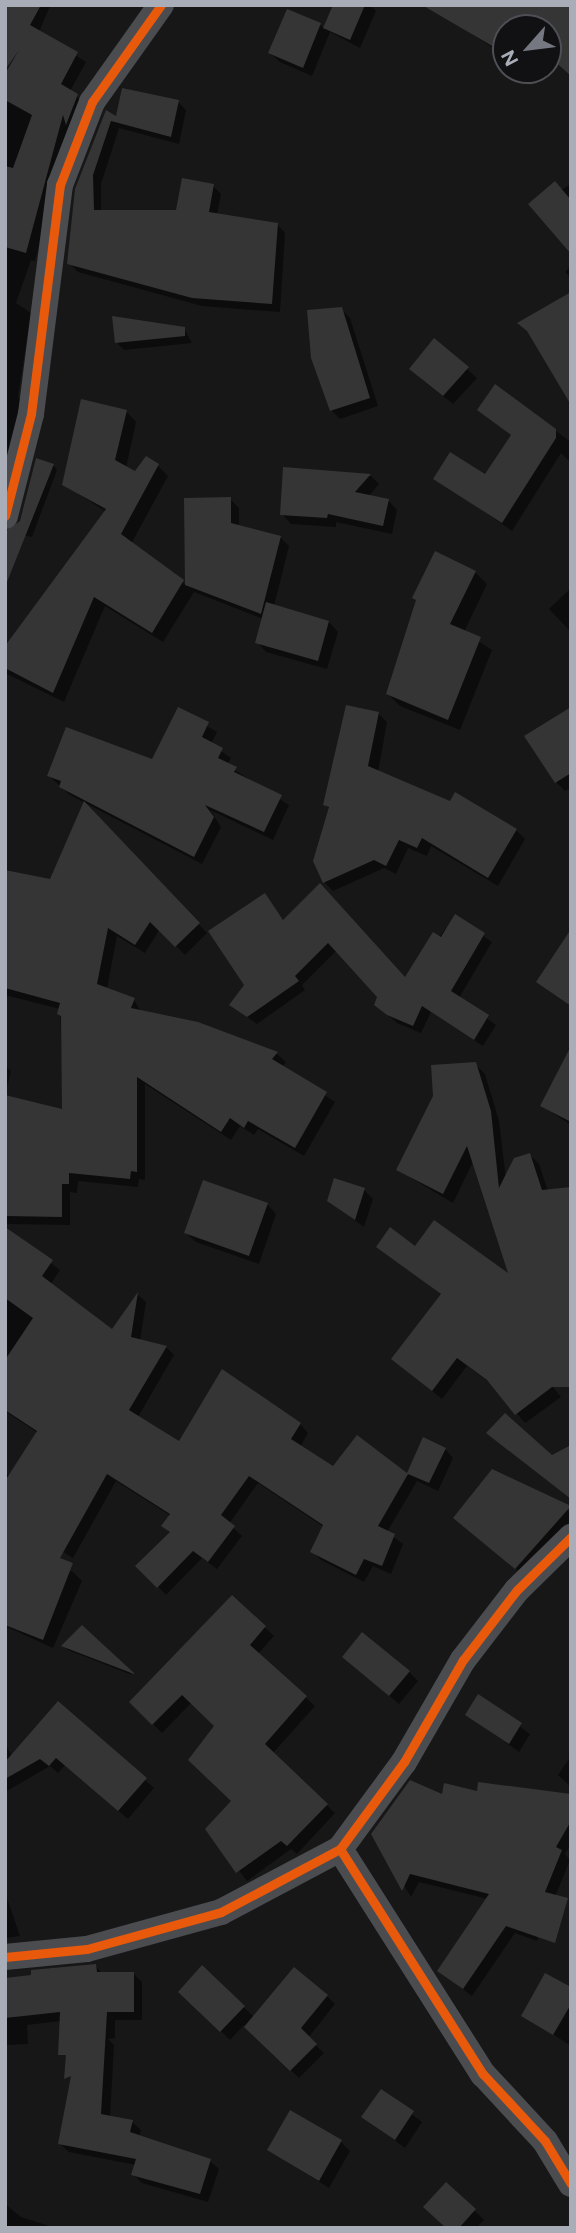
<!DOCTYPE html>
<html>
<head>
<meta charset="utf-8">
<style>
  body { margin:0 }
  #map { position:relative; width:576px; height:2233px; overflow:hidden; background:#171717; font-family:Figtree,sans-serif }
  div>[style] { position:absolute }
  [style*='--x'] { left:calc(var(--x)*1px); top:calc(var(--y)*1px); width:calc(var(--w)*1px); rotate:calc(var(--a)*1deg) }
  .shadow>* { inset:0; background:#0007 }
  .building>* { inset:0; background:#353536 }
  .street>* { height:26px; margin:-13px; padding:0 13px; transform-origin:13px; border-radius:13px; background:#4b4c50 }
  .cycleway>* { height:9px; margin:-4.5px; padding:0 4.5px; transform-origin:4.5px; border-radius:4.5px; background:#e8590c }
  span { translate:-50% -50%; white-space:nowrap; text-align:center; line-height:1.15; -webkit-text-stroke:7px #111113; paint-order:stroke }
  .frame { position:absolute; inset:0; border:7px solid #a8adb8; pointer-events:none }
  .north { position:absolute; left:492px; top:14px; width:70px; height:70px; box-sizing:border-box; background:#111113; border:2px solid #4d4f55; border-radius:50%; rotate:242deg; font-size:19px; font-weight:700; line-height:28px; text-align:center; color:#a8adb8 }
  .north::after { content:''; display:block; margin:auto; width:24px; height:32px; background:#757880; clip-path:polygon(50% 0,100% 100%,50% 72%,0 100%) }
</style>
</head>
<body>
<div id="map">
  <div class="shadow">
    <i style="clip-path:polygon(5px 5px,50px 6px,39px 32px,86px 62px,70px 91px,87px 105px,71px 127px,35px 261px,31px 260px,16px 303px,31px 313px,18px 397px,23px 402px,5px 488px,5px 78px,20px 52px,14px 46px)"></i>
    <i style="clip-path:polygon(335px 5px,370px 5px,376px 11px,360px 48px,330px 32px,312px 76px,280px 62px,270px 53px,320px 25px,325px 29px)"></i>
    <i style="clip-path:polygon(571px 5px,548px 68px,548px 28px,506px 28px,504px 55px,452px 21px)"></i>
    <i style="clip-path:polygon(178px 102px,186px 110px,179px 144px,119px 128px,101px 184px,101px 212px,177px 212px,213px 186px,221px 194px,217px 215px,277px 224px,285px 233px,280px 312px,202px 306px,78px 272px,69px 263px,107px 112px,117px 118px)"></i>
    <i style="clip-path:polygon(571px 184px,571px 251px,561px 190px)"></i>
    <i style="clip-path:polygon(571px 266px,571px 278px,565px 272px)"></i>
    <i style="clip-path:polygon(341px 309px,350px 318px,378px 406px,340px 419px,331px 410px)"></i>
    <i style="clip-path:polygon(184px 328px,192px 343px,124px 350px,116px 342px)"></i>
    <i style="clip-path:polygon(434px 340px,477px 378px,453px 404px,420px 378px)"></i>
    <i style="clip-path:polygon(495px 387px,571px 442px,571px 463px,561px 453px,512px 531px,436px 478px,486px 476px,512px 436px,479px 410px)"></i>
    <i style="clip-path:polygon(126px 411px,136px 422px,126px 468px,135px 473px,157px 465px,168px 476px,131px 544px,186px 585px,230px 499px,239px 508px,239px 527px,280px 537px,289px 546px,274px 606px,329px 622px,338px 632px,327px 669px,266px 652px,257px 642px,263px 619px,194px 592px,163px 642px,105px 606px,64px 702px,5px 673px,5px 649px,106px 512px,64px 484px)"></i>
    <i style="clip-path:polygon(53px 465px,57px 470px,32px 537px,18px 534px)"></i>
    <i style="clip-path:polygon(285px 469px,371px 476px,379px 484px,368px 497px,388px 500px,397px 510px,392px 534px,336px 522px,336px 527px,291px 524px,282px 514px)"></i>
    <i style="clip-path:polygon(475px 572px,487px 584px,464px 632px,492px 650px,460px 730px,400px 706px,388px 694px)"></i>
    <i style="clip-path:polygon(571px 588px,571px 632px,549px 609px)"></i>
    <i style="clip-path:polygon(571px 707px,571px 788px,565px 791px,556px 782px)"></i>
    <i style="clip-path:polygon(178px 709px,217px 732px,211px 744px,231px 758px,227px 765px,289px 805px,273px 840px,210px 810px,221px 827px,202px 864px,70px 795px,49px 776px,153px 761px)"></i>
    <i style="clip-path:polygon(378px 713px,387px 722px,378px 772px,516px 830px,525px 839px,498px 886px,431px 846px,427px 856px,408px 848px,396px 874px,384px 868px,333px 891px,324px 882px,330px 809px,325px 805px)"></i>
    <i style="clip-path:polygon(85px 804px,207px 933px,185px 955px,160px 929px,145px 953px,117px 936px,107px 989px,134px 1000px,141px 1012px,197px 1023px,277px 1054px,286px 1062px,282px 1067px,335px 1102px,304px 1156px,258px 1129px,254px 1135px,240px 1126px,231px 1140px,145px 1084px,145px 1180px,139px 1179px,138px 1187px,78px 1181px,77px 1193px,70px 1192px,70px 1225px,7px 1224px,5px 1097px,64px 1111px,60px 1009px,5px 995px,5px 872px,51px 881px)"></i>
    <i style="clip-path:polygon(264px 895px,284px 921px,406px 979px,455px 917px,492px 942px,459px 998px,496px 1025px,483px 1046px,431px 1012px,421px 1033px,397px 1023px,376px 1005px,379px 997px,337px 950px,302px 985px,305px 990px,257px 1024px,231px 1005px,246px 985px)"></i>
    <i style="clip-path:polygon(475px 1064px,485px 1074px,499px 1121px,506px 1179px,530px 1155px,539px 1164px,548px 1191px,539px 1369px,561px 1397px,525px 1423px,493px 1385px,467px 1366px,442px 1399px,393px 1359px,442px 1295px,379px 1247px,416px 1248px,511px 1278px,474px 1160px,453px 1203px,398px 1170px)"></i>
    <i style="clip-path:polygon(5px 1066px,11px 1071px,5px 1095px)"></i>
    <i style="clip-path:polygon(571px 1072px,571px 1125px,542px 1106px)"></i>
    <i style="clip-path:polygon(364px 1190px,373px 1199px,364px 1227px,329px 1201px)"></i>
    <i style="clip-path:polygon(267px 1204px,276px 1214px,259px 1264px,196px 1242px,186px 1233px)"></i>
    <i style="clip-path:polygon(5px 1229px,60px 1270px,50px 1285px,113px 1331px,138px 1295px,146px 1302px,140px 1341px,166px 1347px,174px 1355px,138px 1417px,179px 1444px,300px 1424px,308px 1433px,300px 1447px,334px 1469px,357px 1437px,408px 1475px,424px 1440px,445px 1449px,453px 1458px,438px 1491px,417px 1481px,387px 1532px,403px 1544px,391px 1574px,373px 1566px,364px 1582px,321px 1560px,312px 1551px,324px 1527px,258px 1483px,229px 1524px,242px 1536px,217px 1569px,202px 1558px,166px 1595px,138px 1566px,171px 1533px,163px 1526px,171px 1516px,116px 1481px,73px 1558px,5px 1515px,5px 1473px,11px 1476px,38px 1433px,5px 1411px)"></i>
    <i style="clip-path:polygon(567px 1506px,571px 1520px,525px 1576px,463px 1526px)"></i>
    <i style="clip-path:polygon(5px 1546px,73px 1572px,82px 1581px,53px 1648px,5px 1626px)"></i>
    <i style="clip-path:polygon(232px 1597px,274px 1636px,258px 1654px,315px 1706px,273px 1753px,335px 1813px,297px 1854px,291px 1849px,247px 1881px,207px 1829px,233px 1801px,217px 1726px,192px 1702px,162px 1733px,131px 1702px)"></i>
    <i style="clip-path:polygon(82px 1627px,132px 1675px,68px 1650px,64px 1646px)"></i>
    <i style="clip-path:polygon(344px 1657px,409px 1672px,418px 1681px,399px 1704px)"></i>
    <i style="clip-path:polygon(479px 1697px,530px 1734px,519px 1752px,467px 1714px)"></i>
    <i style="clip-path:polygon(58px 1704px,154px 1788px,128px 1819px,65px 1765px,58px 1773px,50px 1766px,5px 1792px,5px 1744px,12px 1756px)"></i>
    <i style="clip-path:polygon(571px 1756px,571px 1787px,558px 1775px)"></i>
    <i style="clip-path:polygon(478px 1793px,571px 1795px,571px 1844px,565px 1854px,570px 1860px,537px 1941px,515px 1933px,472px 1996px,439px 1971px,488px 1899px,419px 1882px,411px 1897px,373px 1834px,443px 1797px)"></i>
    <i style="clip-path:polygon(5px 1892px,20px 1936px,5px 1938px)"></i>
    <i style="clip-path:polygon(95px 1966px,103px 1974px,133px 1973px,142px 1982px,142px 2020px,115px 2020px,115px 2038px,108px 2039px,114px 2045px,110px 2118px,132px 2122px,141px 2130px,139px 2137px,210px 2161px,219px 2169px,208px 2202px,142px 2183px,133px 2174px,136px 2165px,69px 2152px,60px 2144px,77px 2050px,61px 2021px,27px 2025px,28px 2044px,5px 2045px,5px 1980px)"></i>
    <i style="clip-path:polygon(202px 1968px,254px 2017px,327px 1996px,335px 2004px,308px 2038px,324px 2053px,299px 2078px,244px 2025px,230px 2040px,180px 1991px)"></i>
    <i style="clip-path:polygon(571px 1989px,571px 2046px,528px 2018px)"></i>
    <i style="clip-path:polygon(381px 2091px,422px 2122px,405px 2148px,364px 2117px)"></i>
    <i style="clip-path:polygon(341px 2142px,350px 2151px,329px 2188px,269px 2150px)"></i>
    <i style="clip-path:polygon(5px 2204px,21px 2217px,56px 2228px,5px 2228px)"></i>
    <i style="clip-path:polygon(474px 2210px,484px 2220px,476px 2228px,447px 2228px)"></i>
  </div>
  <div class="building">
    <i style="clip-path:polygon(5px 5px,41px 5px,30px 25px,78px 52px,61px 84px,78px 94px,66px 125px,63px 115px,26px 253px,5px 247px,5px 166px,13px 168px,32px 115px,5px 100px,5px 74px,19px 50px,5px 70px)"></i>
    <i style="clip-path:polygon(333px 5px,365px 5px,350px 40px,323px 28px)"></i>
    <i style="clip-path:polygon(422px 5px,571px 5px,571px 76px,548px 55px,548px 28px,506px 28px,506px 39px,501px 35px,494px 47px)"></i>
    <i style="clip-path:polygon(287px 9px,321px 23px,303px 68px,268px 53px)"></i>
    <i style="clip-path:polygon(122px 88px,179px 100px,171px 137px,111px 121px,93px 175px,94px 210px,176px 210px,182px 178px,214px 184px,209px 212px,278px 223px,272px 304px,192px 298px,67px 264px,75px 189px,106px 110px,116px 116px)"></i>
    <i style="clip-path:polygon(555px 181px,571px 200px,571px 254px,528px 204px)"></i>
    <i style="clip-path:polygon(571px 292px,571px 405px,527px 331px,517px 323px)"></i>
    <i style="clip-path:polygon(342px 307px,370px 398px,330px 411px,311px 358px,307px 310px)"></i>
    <i style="clip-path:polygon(112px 316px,185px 327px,185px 336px,115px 343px)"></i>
    <i style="clip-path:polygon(434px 338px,469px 367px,443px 396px,409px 369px)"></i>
    <i style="clip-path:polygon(495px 384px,556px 429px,556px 438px,502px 523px,433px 479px,450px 452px,485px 474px,511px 435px,477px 410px)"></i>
    <i style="clip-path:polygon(81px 399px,127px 410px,115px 460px,135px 471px,146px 456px,159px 464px,121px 534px,184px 580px,152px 633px,94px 597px,53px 693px,5px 668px,5px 646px,106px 509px,62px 485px)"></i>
    <i style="clip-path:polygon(36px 458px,54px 464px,5px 587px,5px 531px,20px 521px)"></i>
    <i style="clip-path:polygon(283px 467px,371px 474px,355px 492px,389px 499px,383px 526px,328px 514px,327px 518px,280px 515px)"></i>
    <i style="clip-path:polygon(231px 497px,231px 523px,281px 536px,261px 614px,185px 585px,184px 498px)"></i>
    <i style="clip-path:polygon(435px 551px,476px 571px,450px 624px,481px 637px,448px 720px,386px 694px,416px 600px,412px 598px)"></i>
    <i style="clip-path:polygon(266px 602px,329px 621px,318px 661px,255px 643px)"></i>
    <i style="clip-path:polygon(346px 705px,379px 712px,368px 766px,450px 801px,455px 792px,517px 829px,488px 878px,422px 838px,417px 848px,399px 840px,386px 866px,374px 860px,323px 883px,313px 861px,329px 807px,323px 805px)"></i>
    <i style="clip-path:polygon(178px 707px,209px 722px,202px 737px,223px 748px,218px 758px,237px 767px,234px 772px,282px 795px,264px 832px,205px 805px,214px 817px,194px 857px,59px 787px,61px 781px,47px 776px,66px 727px,152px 759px)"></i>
    <i style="clip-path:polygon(571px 707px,571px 773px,555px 783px,524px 736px)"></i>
    <i style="clip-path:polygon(84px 801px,200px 923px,175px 947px,150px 922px,135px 945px,108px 928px,97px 984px,135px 998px,131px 1008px,198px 1022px,278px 1052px,272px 1059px,327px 1092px,295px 1148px,248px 1121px,244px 1128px,230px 1118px,221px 1132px,137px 1077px,137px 1172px,131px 1171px,130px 1179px,69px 1173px,69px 1184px,62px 1184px,62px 1217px,5px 1216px,5px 1095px,62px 1109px,61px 1016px,57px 1014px,60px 1003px,5px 988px,5px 870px,50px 879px)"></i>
    <i style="clip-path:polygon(320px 883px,405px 977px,433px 932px,441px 937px,455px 914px,485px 933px,451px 991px,489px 1015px,474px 1040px,422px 1006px,413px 1026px,387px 1015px,374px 1005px,377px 997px,328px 943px,295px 976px,299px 981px,247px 1017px,229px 1005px,244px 985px,208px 931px,265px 893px,283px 920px)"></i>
    <i style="clip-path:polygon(571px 929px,571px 1006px,536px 982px)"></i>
    <i style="clip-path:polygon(571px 1046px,571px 1122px,540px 1106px)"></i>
    <i style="clip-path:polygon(476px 1062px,491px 1111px,499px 1188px,514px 1158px,530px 1153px,542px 1190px,571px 1187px,571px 1387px,552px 1387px,515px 1415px,487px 1380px,457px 1358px,432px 1391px,391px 1359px,441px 1294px,376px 1247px,390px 1227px,415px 1246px,434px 1220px,508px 1273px,467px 1146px,443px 1194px,396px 1170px,433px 1096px,431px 1065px)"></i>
    <i style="clip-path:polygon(334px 1178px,365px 1188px,355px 1220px,327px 1201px)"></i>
    <i style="clip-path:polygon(203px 1180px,268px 1203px,249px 1256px,184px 1233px)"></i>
    <i style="clip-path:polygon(5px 1227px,53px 1260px,42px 1276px,112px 1329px,138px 1292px,131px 1337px,167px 1346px,129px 1410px,179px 1441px,222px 1369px,301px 1423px,291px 1439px,333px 1466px,357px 1435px,407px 1473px,423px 1437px,446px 1448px,429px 1483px,408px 1474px,378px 1526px,395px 1534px,382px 1566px,364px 1559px,356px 1575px,310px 1552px,323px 1525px,249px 1476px,221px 1515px,235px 1526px,208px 1562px,193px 1551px,157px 1588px,135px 1566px,170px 1532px,161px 1526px,170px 1514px,107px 1474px,60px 1558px,73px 1563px,43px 1640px,5px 1625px,5px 1481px,37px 1431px,5px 1410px,5px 1360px,33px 1318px,5px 1298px)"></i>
    <i style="clip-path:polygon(505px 1413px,552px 1455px,571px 1445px,571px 1499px,486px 1433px)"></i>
    <i style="clip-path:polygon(492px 1469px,571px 1506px,515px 1569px,453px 1518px)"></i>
    <i style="clip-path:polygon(232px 1595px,266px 1626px,250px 1645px,307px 1696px,265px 1744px,328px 1804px,287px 1846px,281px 1841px,236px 1873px,205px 1829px,231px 1801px,188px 1760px,214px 1726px,182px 1695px,152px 1725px,129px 1702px)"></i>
    <i style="clip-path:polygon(82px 1625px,134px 1673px,134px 1674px,61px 1646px)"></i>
    <i style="clip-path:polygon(362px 1632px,410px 1671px,389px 1696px,342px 1657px)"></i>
    <i style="clip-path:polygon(478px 1694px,522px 1723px,509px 1744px,465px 1715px)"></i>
    <i style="clip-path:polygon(58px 1701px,147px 1778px,118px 1811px,56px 1758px,49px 1766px,40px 1759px,5px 1779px,5px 1762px)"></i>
    <i style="clip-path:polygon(410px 1780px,442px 1794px,444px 1783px,477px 1791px,478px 1782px,571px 1794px,571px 1821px,556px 1847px,562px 1850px,545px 1892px,568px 1898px,555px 1943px,506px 1926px,463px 1989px,437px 1971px,489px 1894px,410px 1874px,402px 1891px,371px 1834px)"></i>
    <i style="clip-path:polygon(96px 1964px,97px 1972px,134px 1972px,134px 2012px,107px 2012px,101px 2114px,133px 2120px,130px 2132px,211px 2159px,200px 2194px,131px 2175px,136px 2159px,58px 2144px,71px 2076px,64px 2079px,66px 2055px,58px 2055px,60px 2012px,5px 2018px,5px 1978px,31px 1975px,31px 1970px)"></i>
    <i style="clip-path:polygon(202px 1965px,245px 2006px,220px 2032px,178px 1992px)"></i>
    <i style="clip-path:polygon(294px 1967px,328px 1995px,301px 2028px,317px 2044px,290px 2071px,244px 2027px)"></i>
    <i style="clip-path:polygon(545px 1973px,571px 1987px,571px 2004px,553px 2035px,521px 2016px)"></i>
    <i style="clip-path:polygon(381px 2089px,414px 2111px,395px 2140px,361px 2117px)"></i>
    <i style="clip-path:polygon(290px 2110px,342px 2140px,319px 2181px,267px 2150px)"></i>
    <i style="clip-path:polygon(446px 2182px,476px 2209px,459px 2228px,446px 2228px,423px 2207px)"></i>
  </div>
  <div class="street">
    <i style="--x:5;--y:516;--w:105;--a:-75.7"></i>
    <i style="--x:31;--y:414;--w:231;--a:-82.8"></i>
    <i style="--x:60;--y:185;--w:89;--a:-68.9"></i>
    <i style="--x:92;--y:102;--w:119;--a:-54.6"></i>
    <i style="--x:340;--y:1849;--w:267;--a:57.6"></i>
    <i style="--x:483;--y:2074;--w:91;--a:47.2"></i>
    <i style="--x:545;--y:2141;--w:50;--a:58.8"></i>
    <i style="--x:5;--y:1957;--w:82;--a:-5.6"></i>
    <i style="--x:87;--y:1949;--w:139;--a:-15.4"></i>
    <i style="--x:221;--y:1912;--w:135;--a:-27.9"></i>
    <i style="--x:340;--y:1849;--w:108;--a:-53.7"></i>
    <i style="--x:404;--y:1762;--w:118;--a:-60"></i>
    <i style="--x:463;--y:1660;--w:88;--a:-52.4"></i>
    <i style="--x:517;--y:1590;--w:76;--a:-44.5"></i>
  </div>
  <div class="cycleway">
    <i style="--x:5;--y:516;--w:105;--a:-75.7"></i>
    <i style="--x:31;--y:414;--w:231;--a:-82.8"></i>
    <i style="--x:60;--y:185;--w:89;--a:-68.9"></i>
    <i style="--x:92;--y:102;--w:119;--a:-54.6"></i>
    <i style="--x:340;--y:1849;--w:267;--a:57.6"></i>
    <i style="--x:483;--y:2074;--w:91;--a:47.2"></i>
    <i style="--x:545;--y:2141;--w:50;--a:58.8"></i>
    <i style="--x:5;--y:1957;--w:82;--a:-5.6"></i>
    <i style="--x:87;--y:1949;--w:139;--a:-15.4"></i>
    <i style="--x:221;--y:1912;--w:135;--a:-27.9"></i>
    <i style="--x:340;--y:1849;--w:108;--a:-53.7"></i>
    <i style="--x:404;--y:1762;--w:118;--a:-60"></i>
    <i style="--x:463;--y:1660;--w:88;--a:-52.4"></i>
    <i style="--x:517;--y:1590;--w:76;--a:-44.5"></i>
  </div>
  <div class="frame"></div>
  <div class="north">N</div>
</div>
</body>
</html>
